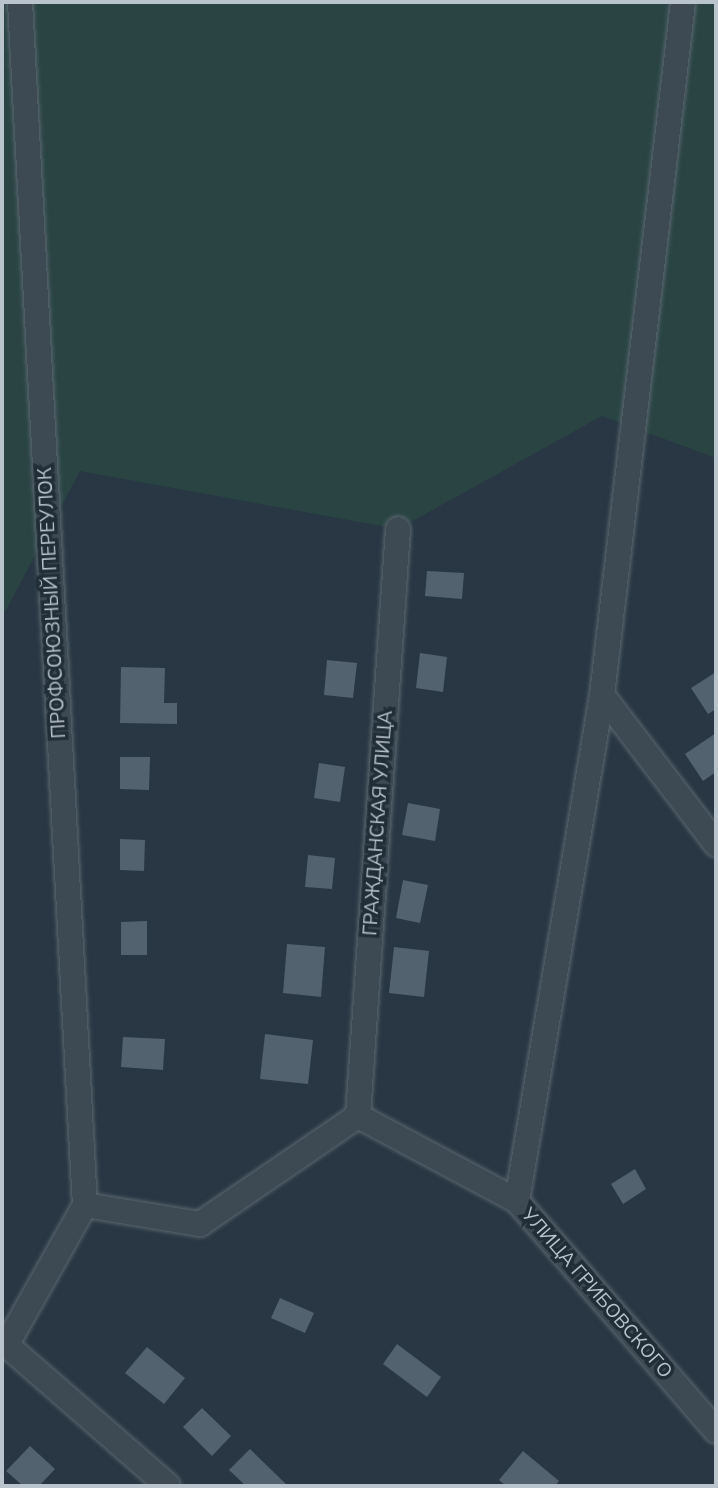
<!DOCTYPE html>
<html>
<head>
<meta charset="utf-8">
<style>
  body { margin:0 }
  #map { position:relative; width:718px; height:1488px; overflow:hidden; background:#283743; font-family:Mulish,sans-serif }
  div>[style] { position:absolute }
  [style*='--x'] { left:calc(var(--x)*1px); top:calc(var(--y)*1px); width:calc(var(--w)*1px); rotate:calc(var(--a)*1deg) }
  .green>* { inset:0; background:#2a4444 }
  .building>* { inset:0; background:#52626e }
  .roads { filter:drop-shadow(0 0 2px #5b6770) drop-shadow(0 0 2px #5b6770) }
  .minor>* { height:24px; margin:-12px; padding:0 12px; transform-origin:12px; border-radius:12px; background:#3d4953 }
  span { translate:-50% -50%; white-space:nowrap; text-align:center; line-height:1.15; -webkit-text-stroke:7px #212e38; paint-order:stroke }
  .street-label { font-size:19px; color:#bac4cc }
  .frame { position:absolute; inset:0; border:4px solid #bac4cc; pointer-events:none }
</style>
</head>
<body>
<div id="map">
  <div class="green">
    <i style="clip-path:polygon(2px 2px,716px 2px,716px 458px,602px 416px,398px 529px,80px 471px,6px 610px,2px 611px)"></i>
  </div>
  <div class="building">
    <i style="clip-path:polygon(427px 571px,464px 573px,462px 599px,425px 596px)"></i>
    <i style="clip-path:polygon(420px 653px,447px 657px,443px 692px,416px 688px)"></i>
    <i style="clip-path:polygon(327px 660px,357px 663px,353px 698px,324px 695px)"></i>
    <i style="clip-path:polygon(121px 667px,165px 668px,164px 703px,177px 703px,177px 724px,120px 723px)"></i>
    <i style="clip-path:polygon(716px 672px,716px 709px,708px 714px,691px 688px)"></i>
    <i style="clip-path:polygon(716px 733px,716px 772px,703px 781px,685px 754px)"></i>
    <i style="clip-path:polygon(120px 757px,150px 757px,149px 790px,120px 789px)"></i>
    <i style="clip-path:polygon(319px 763px,345px 767px,340px 802px,314px 798px)"></i>
    <i style="clip-path:polygon(408px 803px,440px 809px,435px 841px,402px 835px)"></i>
    <i style="clip-path:polygon(120px 839px,145px 840px,144px 871px,120px 870px)"></i>
    <i style="clip-path:polygon(308px 855px,335px 858px,332px 889px,305px 887px)"></i>
    <i style="clip-path:polygon(403px 880px,428px 885px,420px 923px,396px 918px)"></i>
    <i style="clip-path:polygon(147px 921px,147px 955px,121px 955px,121px 922px)"></i>
    <i style="clip-path:polygon(287px 944px,325px 947px,321px 997px,283px 993px)"></i>
    <i style="clip-path:polygon(394px 947px,429px 951px,424px 997px,389px 993px)"></i>
    <i style="clip-path:polygon(265px 1034px,313px 1040px,308px 1084px,260px 1079px)"></i>
    <i style="clip-path:polygon(123px 1037px,165px 1039px,163px 1070px,121px 1067px)"></i>
    <i style="clip-path:polygon(635px 1169px,646px 1189px,623px 1204px,611px 1184px)"></i>
    <i style="clip-path:polygon(280px 1298px,314px 1313px,305px 1333px,271px 1318px)"></i>
    <i style="clip-path:polygon(397px 1344px,441px 1377px,427px 1397px,383px 1364px)"></i>
    <i style="clip-path:polygon(147px 1347px,185px 1378px,164px 1404px,125px 1373px)"></i>
    <i style="clip-path:polygon(202px 1408px,231px 1436px,212px 1456px,183px 1427px)"></i>
    <i style="clip-path:polygon(30px 1446px,55px 1469px,39px 1486px,23px 1486px,6px 1471px)"></i>
    <i style="clip-path:polygon(250px 1449px,288px 1486px,246px 1486px,229px 1470px)"></i>
    <i style="clip-path:polygon(523px 1451px,559px 1481px,555px 1486px,506px 1486px,499px 1480px)"></i>
  </div>
  <div class="roads">
    <div class="minor">
      <i style="--x:20;--y:2;--w:1205;--a:86.91"></i>
      <i style="--x:602;--y:695;--w:188;--a:52.6"></i>
      <i style="--x:358;--y:1116;--w:588;--a:-86.1"></i>
      <i style="--x:517;--y:1201;--w:513;--a:-80.46"></i>
      <i style="--x:602;--y:695;--w:698;--a:-83.33"></i>
      <i style="--x:2;--y:1341;--w:220;--a:41.1"></i>
      <i style="--x:7;--y:1344;--w:159;--a:-60.7"></i>
      <i style="--x:85;--y:1205;--w:117;--a:9.4"></i>
      <i style="--x:200;--y:1224;--w:191;--a:-34.4"></i>
      <i style="--x:358;--y:1116;--w:180;--a:28.1"></i>
      <i style="--x:517;--y:1201;--w:304;--a:49.1"></i>
    </div>
  </div>
  <div class="street-label">
    <span style="left:52px;top:603px;rotate:-93deg">ПРОФСОЮЗНЫЙ ПЕРЕУЛОК</span>
    <span style="left:378px;top:823px;rotate:-86deg">ГРАЖДАНСКАЯ УЛИЦА</span>
    <span style="left:597px;top:1293px;rotate:49deg">УЛИЦА ГРИБОВСКОГО</span>
  </div>
  <div class="frame"></div>
</div>
</body>
</html>
